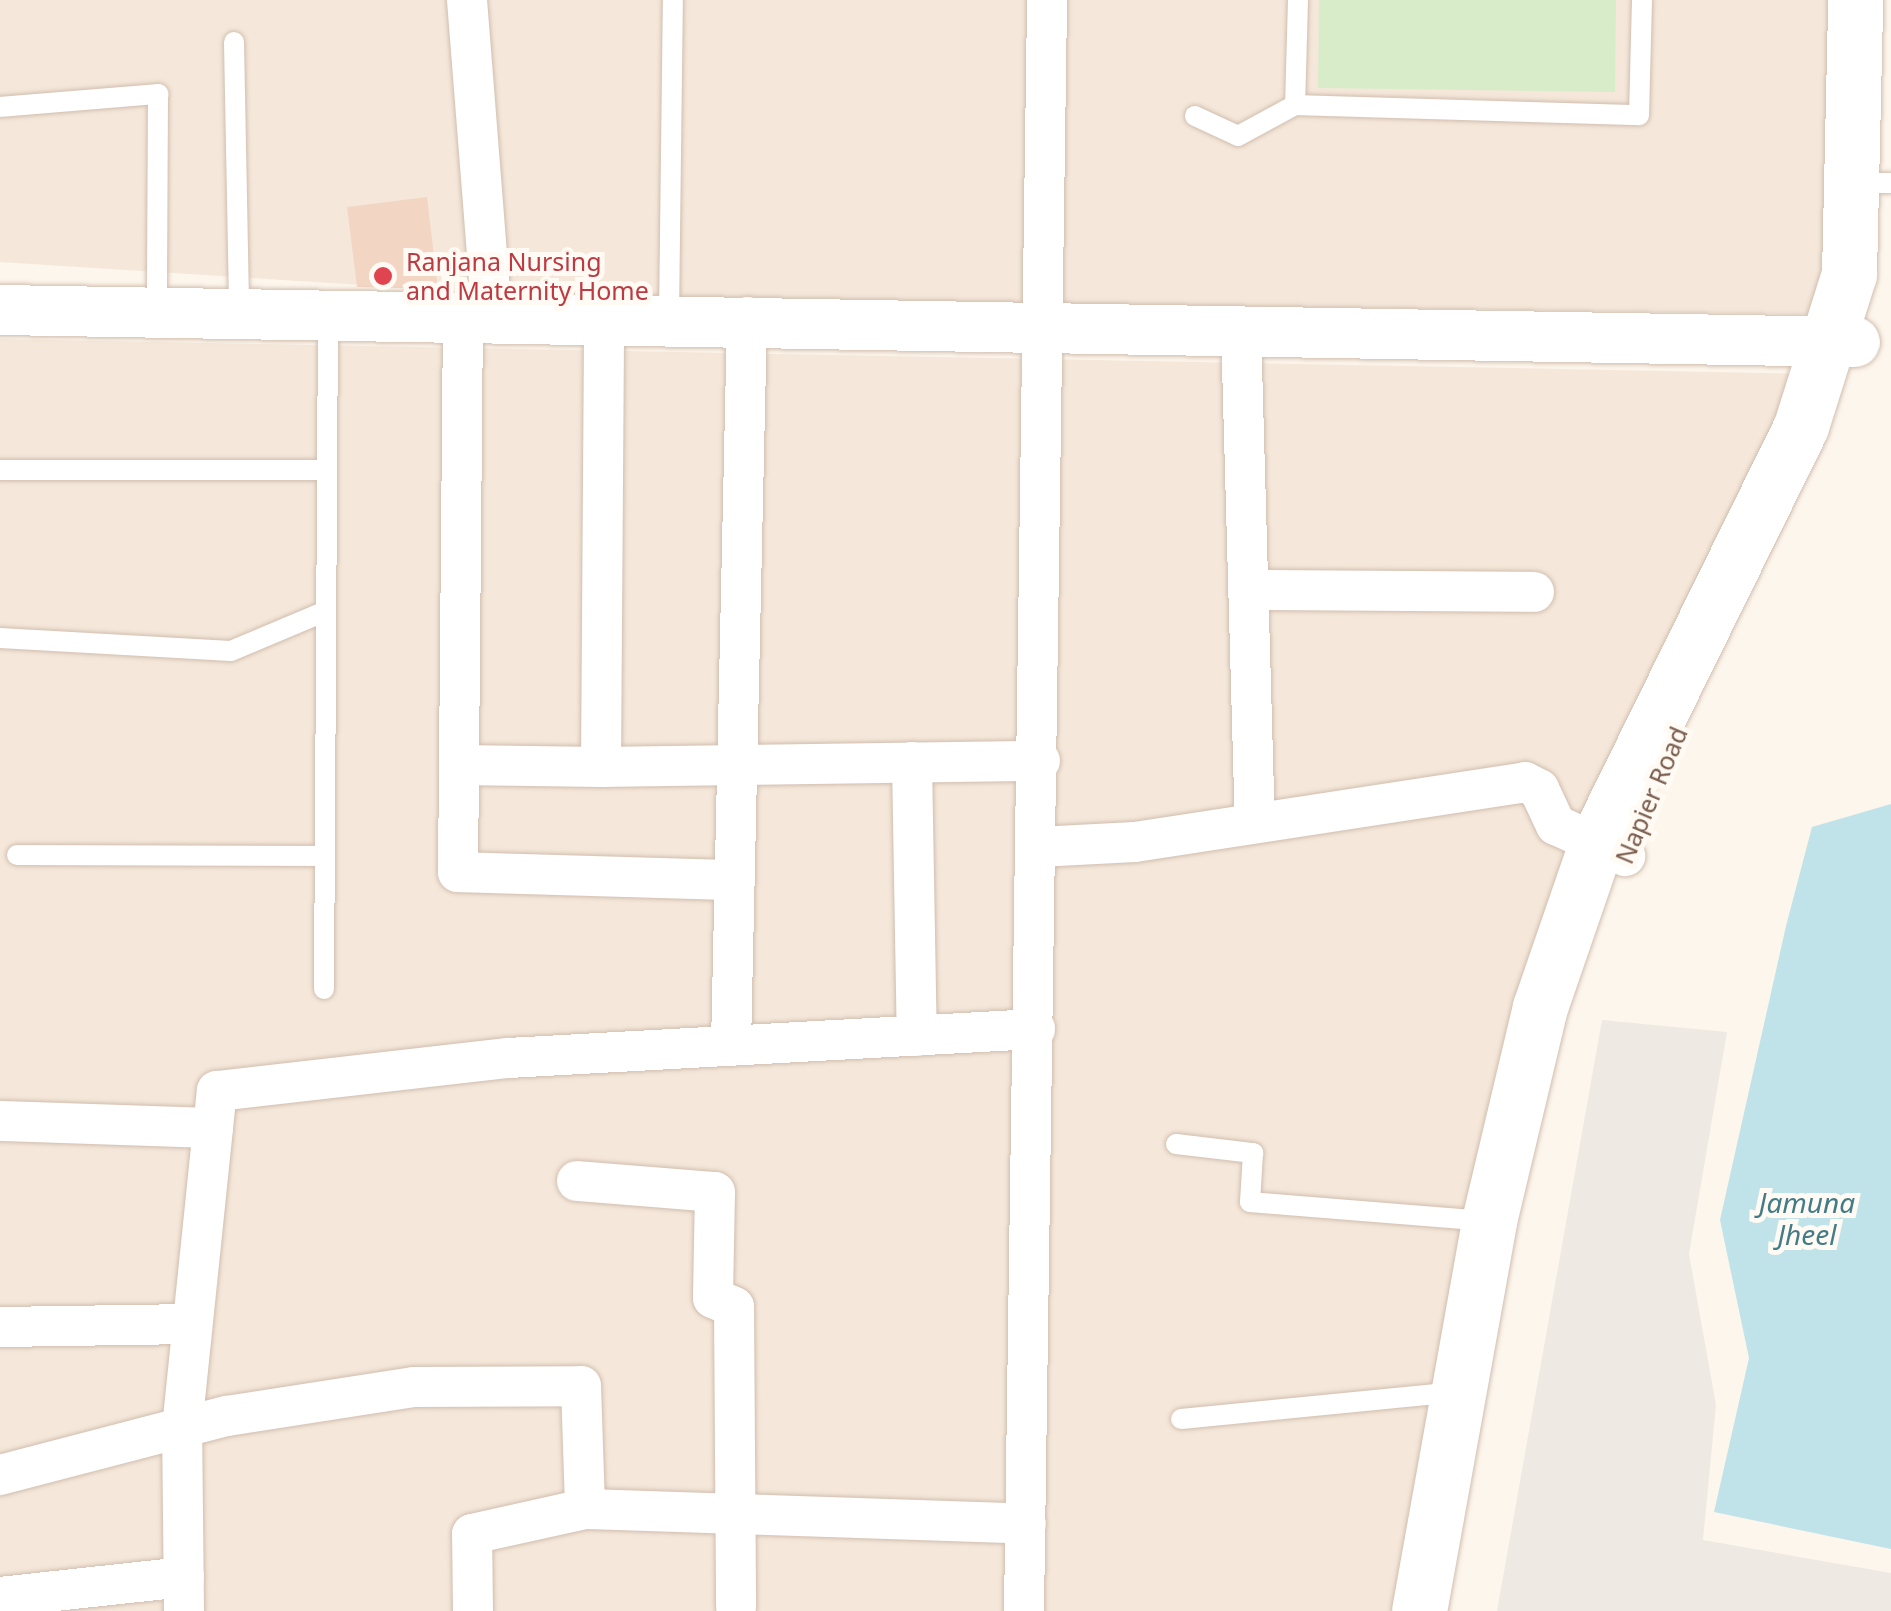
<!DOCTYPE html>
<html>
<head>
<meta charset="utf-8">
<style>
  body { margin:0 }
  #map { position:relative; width:1891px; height:1611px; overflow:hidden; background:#fdf6ec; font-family:"Noto Sans",sans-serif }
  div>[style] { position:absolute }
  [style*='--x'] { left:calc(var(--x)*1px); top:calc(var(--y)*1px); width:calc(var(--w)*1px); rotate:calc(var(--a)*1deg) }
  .residential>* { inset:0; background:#f5e8da }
  .industrial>* { inset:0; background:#efe9e4 }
  .green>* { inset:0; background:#d8ecc9 }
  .water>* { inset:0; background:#bfe3e8 }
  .building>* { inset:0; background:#f3d5c3 }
  .roads { filter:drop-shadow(0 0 2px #d1beb0) drop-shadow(0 0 2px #d1beb0) }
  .service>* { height:20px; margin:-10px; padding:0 10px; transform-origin:10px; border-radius:10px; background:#fff }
  .minor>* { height:40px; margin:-20px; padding:0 20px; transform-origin:20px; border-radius:20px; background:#fff }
  .tertiary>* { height:50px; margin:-25px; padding:0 25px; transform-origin:25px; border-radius:25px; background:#fff }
  .secondary>* { height:55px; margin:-27.5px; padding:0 27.5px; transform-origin:27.5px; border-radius:27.5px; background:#fff }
  .dots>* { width:28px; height:28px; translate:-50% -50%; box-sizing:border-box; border:5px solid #fffaf3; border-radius:50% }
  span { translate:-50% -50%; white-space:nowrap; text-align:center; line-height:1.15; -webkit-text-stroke:10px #fffaf3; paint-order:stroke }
  .health-label { font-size:25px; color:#be3a42 }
  .left { translate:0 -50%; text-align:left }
  .street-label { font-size:25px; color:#7a5c4d }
  .water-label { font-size:28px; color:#437c86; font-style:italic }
</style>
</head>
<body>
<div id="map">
  <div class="residential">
    <i style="clip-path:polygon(0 0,1839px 0,1822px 314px,549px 297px,0 262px)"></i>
    <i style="clip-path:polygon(0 339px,1821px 374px,1558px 883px,1411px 1611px,0 1611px)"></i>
  </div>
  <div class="industrial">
    <i style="clip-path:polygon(1602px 1020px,1727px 1032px,1689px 1254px,1716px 1405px,1703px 1540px,1891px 1573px,1891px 1611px,1497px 1611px)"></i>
  </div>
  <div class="green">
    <i style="clip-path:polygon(1319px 0,1616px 0,1615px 92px,1318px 88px)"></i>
  </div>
  <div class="water">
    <i style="clip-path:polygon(1891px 804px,1891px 1549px,1714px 1512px,1749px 1358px,1720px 1220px,1786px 926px,1812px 827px)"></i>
  </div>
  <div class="building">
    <i style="clip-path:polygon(427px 197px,438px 289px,357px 287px,347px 207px)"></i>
  </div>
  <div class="roads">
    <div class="service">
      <i style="--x:1298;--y:0;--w:105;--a:91.6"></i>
      <i style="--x:1295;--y:105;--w:344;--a:1.7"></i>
      <i style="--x:1639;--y:115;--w:115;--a:-88.5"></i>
      <i style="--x:234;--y:42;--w:270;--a:88.9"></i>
      <i style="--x:0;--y:107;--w:159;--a:-4.7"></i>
      <i style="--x:158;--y:94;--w:217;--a:90.3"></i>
      <i style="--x:1195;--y:116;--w:47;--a:24.9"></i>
      <i style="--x:1238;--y:136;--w:65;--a:-28.5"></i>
      <i style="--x:1878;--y:183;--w:13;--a:0"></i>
      <i style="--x:669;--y:317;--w:317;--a:-89.3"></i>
      <i style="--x:0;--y:470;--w:327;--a:0"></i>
      <i style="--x:0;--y:638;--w:231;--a:3.2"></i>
      <i style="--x:231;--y:651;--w:103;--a:-22.8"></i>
      <i style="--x:17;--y:855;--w:308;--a:0.2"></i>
      <i style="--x:324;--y:989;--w:674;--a:-89.66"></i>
      <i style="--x:1176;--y:1144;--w:78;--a:6.7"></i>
      <i style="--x:1253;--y:1153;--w:49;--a:93.5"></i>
      <i style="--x:1250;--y:1202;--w:238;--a:4.6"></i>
      <i style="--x:1181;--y:1419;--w:277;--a:-5.6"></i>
    </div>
    <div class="minor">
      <i style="--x:467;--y:0;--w:316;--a:85.5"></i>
      <i style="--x:463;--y:314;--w:558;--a:90.51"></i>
      <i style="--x:458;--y:872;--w:276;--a:1.7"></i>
      <i style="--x:1241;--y:328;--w:495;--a:88.4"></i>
      <i style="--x:1250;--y:590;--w:284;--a:0.4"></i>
      <i style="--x:912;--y:762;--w:274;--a:89"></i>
      <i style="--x:459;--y:765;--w:142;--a:0.8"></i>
      <i style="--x:601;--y:767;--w:451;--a:-89.6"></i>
      <i style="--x:601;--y:767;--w:439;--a:-0.8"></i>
      <i style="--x:1038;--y:847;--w:97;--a:-3"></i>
      <i style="--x:1135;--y:842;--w:395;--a:-8.7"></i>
      <i style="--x:1525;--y:782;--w:16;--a:27"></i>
      <i style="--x:1539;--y:789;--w:40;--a:65"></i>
      <i style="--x:1556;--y:825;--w:76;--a:24.2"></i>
      <i style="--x:731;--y:1046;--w:729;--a:-88.74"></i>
      <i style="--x:0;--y:1121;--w:213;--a:1.9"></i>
      <i style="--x:577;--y:1181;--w:138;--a:4.6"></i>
      <i style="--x:715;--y:1192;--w:106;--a:91.1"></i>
      <i style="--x:713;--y:1298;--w:23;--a:23"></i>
      <i style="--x:734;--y:1307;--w:300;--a:89.6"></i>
      <i style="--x:0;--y:1327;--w:192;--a:-0.9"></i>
      <i style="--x:0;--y:1475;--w:235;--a:-14.6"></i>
      <i style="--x:227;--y:1416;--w:189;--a:-8.8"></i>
      <i style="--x:414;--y:1387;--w:167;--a:-0.3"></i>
      <i style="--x:581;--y:1386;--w:123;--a:88.1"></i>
      <i style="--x:585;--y:1509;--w:441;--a:1.9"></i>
      <i style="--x:0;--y:1597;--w:185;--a:-6.2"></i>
      <i style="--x:184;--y:1611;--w:183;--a:-90.6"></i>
      <i style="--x:182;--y:1428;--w:339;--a:-84.1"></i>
      <i style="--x:217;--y:1091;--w:293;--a:-6.5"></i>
      <i style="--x:508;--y:1058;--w:528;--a:-3.15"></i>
      <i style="--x:473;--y:1611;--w:77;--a:-90.7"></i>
      <i style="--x:472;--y:1534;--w:116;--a:-12.5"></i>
      <i style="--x:1024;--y:1611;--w:1611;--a:-89.18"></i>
    </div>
    <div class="tertiary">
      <i style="--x:0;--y:310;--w:1855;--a:0.99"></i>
    </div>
    <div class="secondary">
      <i style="--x:1419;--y:1611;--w:396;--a:-79.8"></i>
      <i style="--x:1489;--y:1221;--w:220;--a:-76.6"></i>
      <i style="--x:1540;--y:1007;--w:176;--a:-71"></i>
      <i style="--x:1597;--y:841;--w:462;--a:-63.8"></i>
      <i style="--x:1801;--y:426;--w:159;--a:-72.5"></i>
      <i style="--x:1849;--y:274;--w:274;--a:-88.7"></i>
    </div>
  </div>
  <div class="dots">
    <i style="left:383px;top:276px;background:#e0444e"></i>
  </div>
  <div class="health-label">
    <span class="left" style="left:406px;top:276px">Ranjana Nursing<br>and Maternity Home</span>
  </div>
  <div class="street-label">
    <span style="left:1651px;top:795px;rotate:-67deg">Napier Road</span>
  </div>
  <div class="water-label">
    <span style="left:1807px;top:1218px">Jamuna<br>Jheel</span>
  </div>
</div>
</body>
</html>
